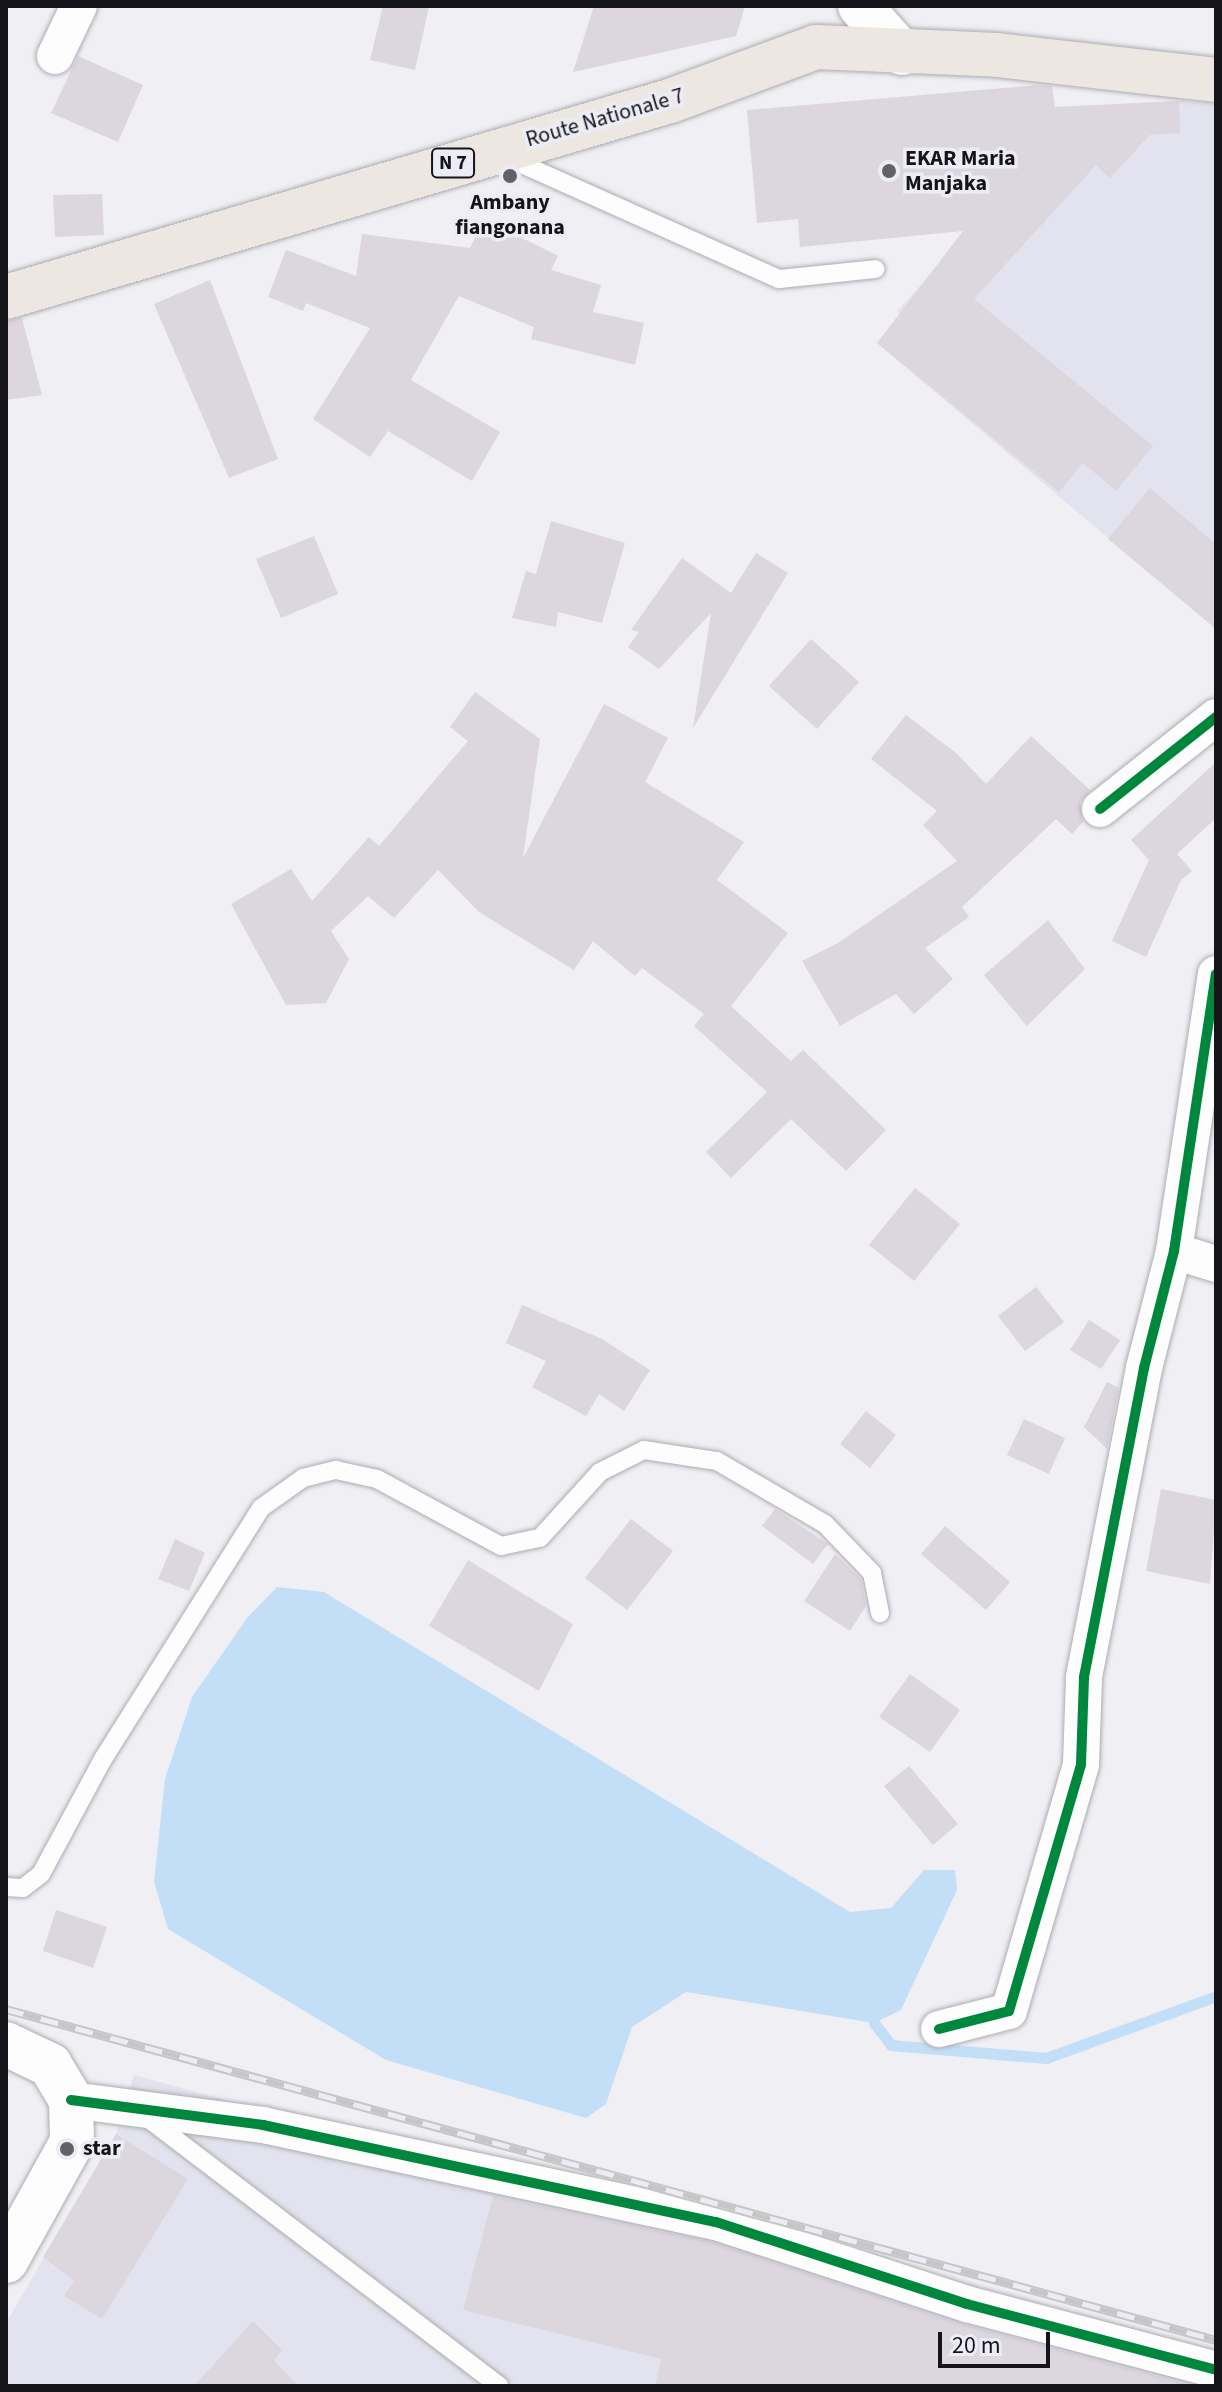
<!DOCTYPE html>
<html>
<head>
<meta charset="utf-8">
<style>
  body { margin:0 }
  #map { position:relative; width:1222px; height:2392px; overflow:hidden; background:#efeff4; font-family:"Source Sans 3",sans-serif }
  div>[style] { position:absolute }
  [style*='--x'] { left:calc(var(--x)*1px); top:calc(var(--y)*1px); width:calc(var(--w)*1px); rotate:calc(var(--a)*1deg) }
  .built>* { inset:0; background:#e3e3ef }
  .water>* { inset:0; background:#c2dff7 }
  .stream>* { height:11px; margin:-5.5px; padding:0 5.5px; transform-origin:5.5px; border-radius:5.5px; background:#c2dff7 }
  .building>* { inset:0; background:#dcd6df }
  .roads { filter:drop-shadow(0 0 2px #acacb1) drop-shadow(0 0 2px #acacb1) }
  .lane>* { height:18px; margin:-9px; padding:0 9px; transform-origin:9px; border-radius:9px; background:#fdfdfd }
  .street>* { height:36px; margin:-18px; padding:0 18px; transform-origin:18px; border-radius:18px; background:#fdfdfd }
  .secondary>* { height:44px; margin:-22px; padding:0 22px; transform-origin:22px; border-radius:22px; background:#fdfdfd }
  .primary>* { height:44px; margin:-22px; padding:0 22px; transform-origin:22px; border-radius:22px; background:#ece8e1 }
  .rail>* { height:9px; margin-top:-4.5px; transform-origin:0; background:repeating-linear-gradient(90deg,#ececf7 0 18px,#c6c6c7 0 36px); box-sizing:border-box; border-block:2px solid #c6c6c7 }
  .cycleway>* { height:10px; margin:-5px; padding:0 5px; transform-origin:5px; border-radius:5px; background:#00873e }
  .dots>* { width:22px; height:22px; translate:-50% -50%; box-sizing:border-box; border:4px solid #ececf7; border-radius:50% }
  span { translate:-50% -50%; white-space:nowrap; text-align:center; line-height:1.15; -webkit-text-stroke:7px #ececf7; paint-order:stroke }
  .shield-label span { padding:2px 6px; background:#ececf7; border:2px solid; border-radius:6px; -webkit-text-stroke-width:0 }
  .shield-label { font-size:20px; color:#151519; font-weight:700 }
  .street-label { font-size:22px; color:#151519 }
  .poi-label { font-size:22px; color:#151519; font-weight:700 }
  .left { translate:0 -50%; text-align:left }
  .frame { position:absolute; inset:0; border:8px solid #151519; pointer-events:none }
  .scale { position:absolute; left:938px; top:2332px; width:112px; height:36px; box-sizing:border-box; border:4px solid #151519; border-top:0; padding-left:10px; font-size:24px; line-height:28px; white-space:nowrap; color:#151519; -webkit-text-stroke:6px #ececf7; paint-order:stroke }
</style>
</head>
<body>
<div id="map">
  <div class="built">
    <i style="clip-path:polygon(1179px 101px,1216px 103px,1216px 629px,877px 343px,900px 314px,897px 311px,953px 250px,1055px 107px)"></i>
    <i style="clip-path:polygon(134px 2075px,661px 2220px,1216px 2386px,6px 2386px,6px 2323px,116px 2134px)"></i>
  </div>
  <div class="water">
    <i style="clip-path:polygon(277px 1587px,324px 1592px,850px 1912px,891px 1908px,924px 1870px,955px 1870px,957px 1890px,901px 2010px,874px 2023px,686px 1992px,632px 2027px,606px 2104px,586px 2118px,386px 2060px,168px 1929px,154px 1882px,165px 1779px,192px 1697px,247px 1618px)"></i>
  </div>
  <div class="stream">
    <i style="--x:874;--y:2023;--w:28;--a:52"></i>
    <i style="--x:891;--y:2045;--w:156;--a:4.8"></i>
    <i style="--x:1046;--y:2058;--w:181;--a:-20"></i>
  </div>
  <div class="building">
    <i style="clip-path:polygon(383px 6px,429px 6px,415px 70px,370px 60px)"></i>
    <i style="clip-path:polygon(594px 6px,745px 6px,736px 36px,573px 72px)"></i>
    <i style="clip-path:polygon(78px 56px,143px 85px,118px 142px,51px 113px)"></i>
    <i style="clip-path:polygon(1037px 85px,1052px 86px,1055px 107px,1179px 101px,1180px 133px,1150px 135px,1110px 178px,1096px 165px,974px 299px,1153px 446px,1116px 491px,1083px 463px,1059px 492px,877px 343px,963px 231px,800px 247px,798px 219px,757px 223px,747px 110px)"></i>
    <i style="clip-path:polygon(102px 194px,104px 235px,55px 237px,53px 195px)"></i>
    <i style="clip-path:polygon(484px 219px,558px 256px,551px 270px,601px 285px,593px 312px,644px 323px,635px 365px,531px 339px,534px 327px,459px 296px,411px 380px,500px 432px,472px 481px,388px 431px,370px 457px,313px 419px,370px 328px,306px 303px,303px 311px,268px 297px,286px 250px,356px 276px,362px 234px,470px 248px)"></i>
    <i style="clip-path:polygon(210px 280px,278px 459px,229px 478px,154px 304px)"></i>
    <i style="clip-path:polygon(22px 318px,42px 395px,6px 400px,6px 321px)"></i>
    <i style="clip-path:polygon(1150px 488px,1216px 544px,1216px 629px,1108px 539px)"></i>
    <i style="clip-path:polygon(551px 521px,625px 543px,602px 623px,558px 612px,556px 627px,512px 618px,526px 571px,536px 574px)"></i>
    <i style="clip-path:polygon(314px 536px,338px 594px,281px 618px,256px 559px)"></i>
    <i style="clip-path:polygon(756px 553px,788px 573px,693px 728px,711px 613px,659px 669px,628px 647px,639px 632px,631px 630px,682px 558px,731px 593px)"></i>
    <i style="clip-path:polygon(811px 639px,859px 682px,817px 729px,769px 686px)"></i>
    <i style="clip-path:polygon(475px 692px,540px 739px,523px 858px,604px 704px,668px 738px,645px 782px,744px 842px,717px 880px,788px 933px,731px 1006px,791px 1061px,803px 1050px,886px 1130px,846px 1171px,791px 1119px,731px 1178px,706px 1152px,767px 1092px,694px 1026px,704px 1014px,642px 968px,635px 976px,593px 941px,574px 970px,479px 912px,438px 870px,394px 918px,368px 896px,331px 931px,349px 959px,326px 1003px,286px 1005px,231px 904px,291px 869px,312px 901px,369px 837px,379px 846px,468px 741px,450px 727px)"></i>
    <i style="clip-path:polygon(906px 715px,956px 753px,986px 784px,1031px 736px,1090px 790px,1080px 802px,1083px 822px,1072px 834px,1056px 819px,962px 907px,969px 917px,925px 948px,953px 979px,914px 1014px,896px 994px,840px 1026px,802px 961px,838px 943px,957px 861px,923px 825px,937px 811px,871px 759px)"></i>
    <i style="clip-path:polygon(1216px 762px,1216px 818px,1177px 854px,1192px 871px,1181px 880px,1146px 957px,1112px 941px,1149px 860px,1131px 840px)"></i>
    <i style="clip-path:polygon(1048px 920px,1085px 969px,1027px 1026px,984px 975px)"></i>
    <i style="clip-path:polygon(915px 1188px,960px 1224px,914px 1281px,869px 1245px)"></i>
    <i style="clip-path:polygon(1036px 1287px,1064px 1322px,1025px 1351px,998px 1316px)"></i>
    <i style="clip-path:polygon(522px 1305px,602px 1339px,650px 1370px,624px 1411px,599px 1394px,586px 1416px,532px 1387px,546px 1361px,506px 1343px)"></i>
    <i style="clip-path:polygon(1089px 1320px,1120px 1340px,1101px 1369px,1070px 1350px)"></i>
    <i style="clip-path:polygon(1107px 1382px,1119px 1388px,1107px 1449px,1084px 1427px)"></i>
    <i style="clip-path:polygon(866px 1411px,896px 1435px,870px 1468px,840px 1444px)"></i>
    <i style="clip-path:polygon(1024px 1419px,1065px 1438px,1049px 1474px,1007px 1455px)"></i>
    <i style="clip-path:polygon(1161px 1489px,1216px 1500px,1210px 1584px,1146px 1571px)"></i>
    <i style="clip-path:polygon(775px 1509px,828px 1544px,813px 1564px,762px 1526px)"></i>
    <i style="clip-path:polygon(631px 1519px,673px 1551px,627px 1610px,585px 1578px)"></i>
    <i style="clip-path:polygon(945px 1526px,1010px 1582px,986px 1610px,921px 1554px)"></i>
    <i style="clip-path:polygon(175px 1539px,205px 1553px,189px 1591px,158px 1579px)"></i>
    <i style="clip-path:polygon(835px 1554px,861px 1579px,866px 1606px,850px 1631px,804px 1601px)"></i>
    <i style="clip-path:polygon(468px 1560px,573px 1624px,539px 1691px,429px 1626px)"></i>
    <i style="clip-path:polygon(910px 1674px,960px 1710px,930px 1752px,879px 1717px)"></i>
    <i style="clip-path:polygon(909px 1766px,958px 1824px,933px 1845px,884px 1786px)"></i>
    <i style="clip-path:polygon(56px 1910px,107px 1927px,93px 1968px,43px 1951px)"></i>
    <i style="clip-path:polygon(116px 2134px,188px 2179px,102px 2319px,64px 2296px,74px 2281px,43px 2257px)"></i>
    <i style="clip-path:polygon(493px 2196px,711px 2242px,962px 2324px,1194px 2386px,655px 2386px,661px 2359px,463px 2310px)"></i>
    <i style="clip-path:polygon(253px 2321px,282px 2350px,274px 2360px,298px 2386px,194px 2386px)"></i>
  </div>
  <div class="roads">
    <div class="lane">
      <i style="--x:506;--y:157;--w:299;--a:24.1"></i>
      <i style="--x:779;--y:279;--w:97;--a:-5.9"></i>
      <i style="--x:6;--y:1887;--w:17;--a:3"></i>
      <i style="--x:23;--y:1888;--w:23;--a:-38"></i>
      <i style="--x:41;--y:1874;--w:131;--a:-61.7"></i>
      <i style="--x:103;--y:1759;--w:297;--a:-57.8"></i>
      <i style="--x:261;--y:1508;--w:52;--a:-35.5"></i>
      <i style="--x:303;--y:1478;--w:34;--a:-14"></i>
      <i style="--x:336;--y:1470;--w:42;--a:12.4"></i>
      <i style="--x:377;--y:1479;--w:141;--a:28.4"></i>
      <i style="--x:501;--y:1546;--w:40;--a:-12"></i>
      <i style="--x:540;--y:1538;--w:89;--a:-47.7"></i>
      <i style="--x:600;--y:1472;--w:49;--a:-26.6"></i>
      <i style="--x:644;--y:1450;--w:74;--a:8.6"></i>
      <i style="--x:717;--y:1461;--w:125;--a:30.3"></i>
      <i style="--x:825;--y:1524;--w:68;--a:46.2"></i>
      <i style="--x:872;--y:1573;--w:41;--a:78.7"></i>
      <i style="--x:145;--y:2116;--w:446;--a:37.3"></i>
    </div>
    <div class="street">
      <i style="--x:55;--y:56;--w:55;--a:-64.4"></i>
      <i style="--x:1100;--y:809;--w:148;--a:-38.4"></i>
      <i style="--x:1174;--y:1251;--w:44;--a:17.2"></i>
      <i style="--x:939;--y:2029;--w:72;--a:-14.4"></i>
      <i style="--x:1009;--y:2011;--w:257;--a:-73.7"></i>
      <i style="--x:1081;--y:1764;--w:87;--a:-88"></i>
      <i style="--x:1084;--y:1677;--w:315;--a:-79"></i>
      <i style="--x:1144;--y:1368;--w:121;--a:-75.6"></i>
      <i style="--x:1174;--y:1251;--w:280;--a:-81.4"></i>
      <i style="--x:71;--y:2100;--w:194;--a:7.4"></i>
      <i style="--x:263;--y:2125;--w:463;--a:12.1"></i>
      <i style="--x:716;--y:2222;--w:264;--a:18.1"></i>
      <i style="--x:967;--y:2304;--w:258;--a:14.8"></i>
    </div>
    <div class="secondary">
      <i style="--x:860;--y:6;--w:63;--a:48.2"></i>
      <i style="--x:6;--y:2044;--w:49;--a:25.5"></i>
      <i style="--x:50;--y:2065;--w:41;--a:59"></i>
      <i style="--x:71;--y:2100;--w:42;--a:88.6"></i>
      <i style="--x:72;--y:2142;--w:136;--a:119"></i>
    </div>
    <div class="primary">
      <i style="--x:6;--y:297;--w:692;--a:-16.45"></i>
      <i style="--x:670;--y:101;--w:156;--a:-20.3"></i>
      <i style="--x:816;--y:47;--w:181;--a:2.5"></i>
      <i style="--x:997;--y:55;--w:220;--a:6.5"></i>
    </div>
  </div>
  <div class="rail">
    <i style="--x:6;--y:2009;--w:1254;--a:15.3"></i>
  </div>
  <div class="cycleway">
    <i style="--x:1100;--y:809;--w:148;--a:-38.4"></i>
    <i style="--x:939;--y:2029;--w:72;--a:-14.4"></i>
    <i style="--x:1009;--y:2011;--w:257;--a:-73.7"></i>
    <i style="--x:1081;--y:1764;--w:87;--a:-88"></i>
    <i style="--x:1084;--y:1677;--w:315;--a:-79"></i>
    <i style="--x:1144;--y:1368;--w:121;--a:-75.6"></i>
    <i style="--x:1174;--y:1251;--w:280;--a:-81.4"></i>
    <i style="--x:71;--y:2100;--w:194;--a:7.4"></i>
    <i style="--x:263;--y:2125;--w:463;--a:12.1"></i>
    <i style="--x:716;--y:2222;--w:264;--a:18.1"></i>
    <i style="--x:967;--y:2304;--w:258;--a:14.8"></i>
  </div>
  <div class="dots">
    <i style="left:889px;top:171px;background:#616166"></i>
    <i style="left:510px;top:176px;background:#616166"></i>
    <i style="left:67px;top:2149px;background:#616166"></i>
  </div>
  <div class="shield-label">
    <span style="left:453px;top:163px">N 7</span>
  </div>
  <div class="street-label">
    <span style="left:605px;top:118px;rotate:-16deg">Route Nationale 7</span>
  </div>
  <div class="poi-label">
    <span class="left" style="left:905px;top:171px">EKAR Maria<br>Manjaka</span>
    <span style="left:510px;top:215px">Ambany<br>fiangonana</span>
    <span class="left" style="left:83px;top:2149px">star</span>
  </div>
  <div class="frame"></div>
  <div class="scale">20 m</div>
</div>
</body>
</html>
